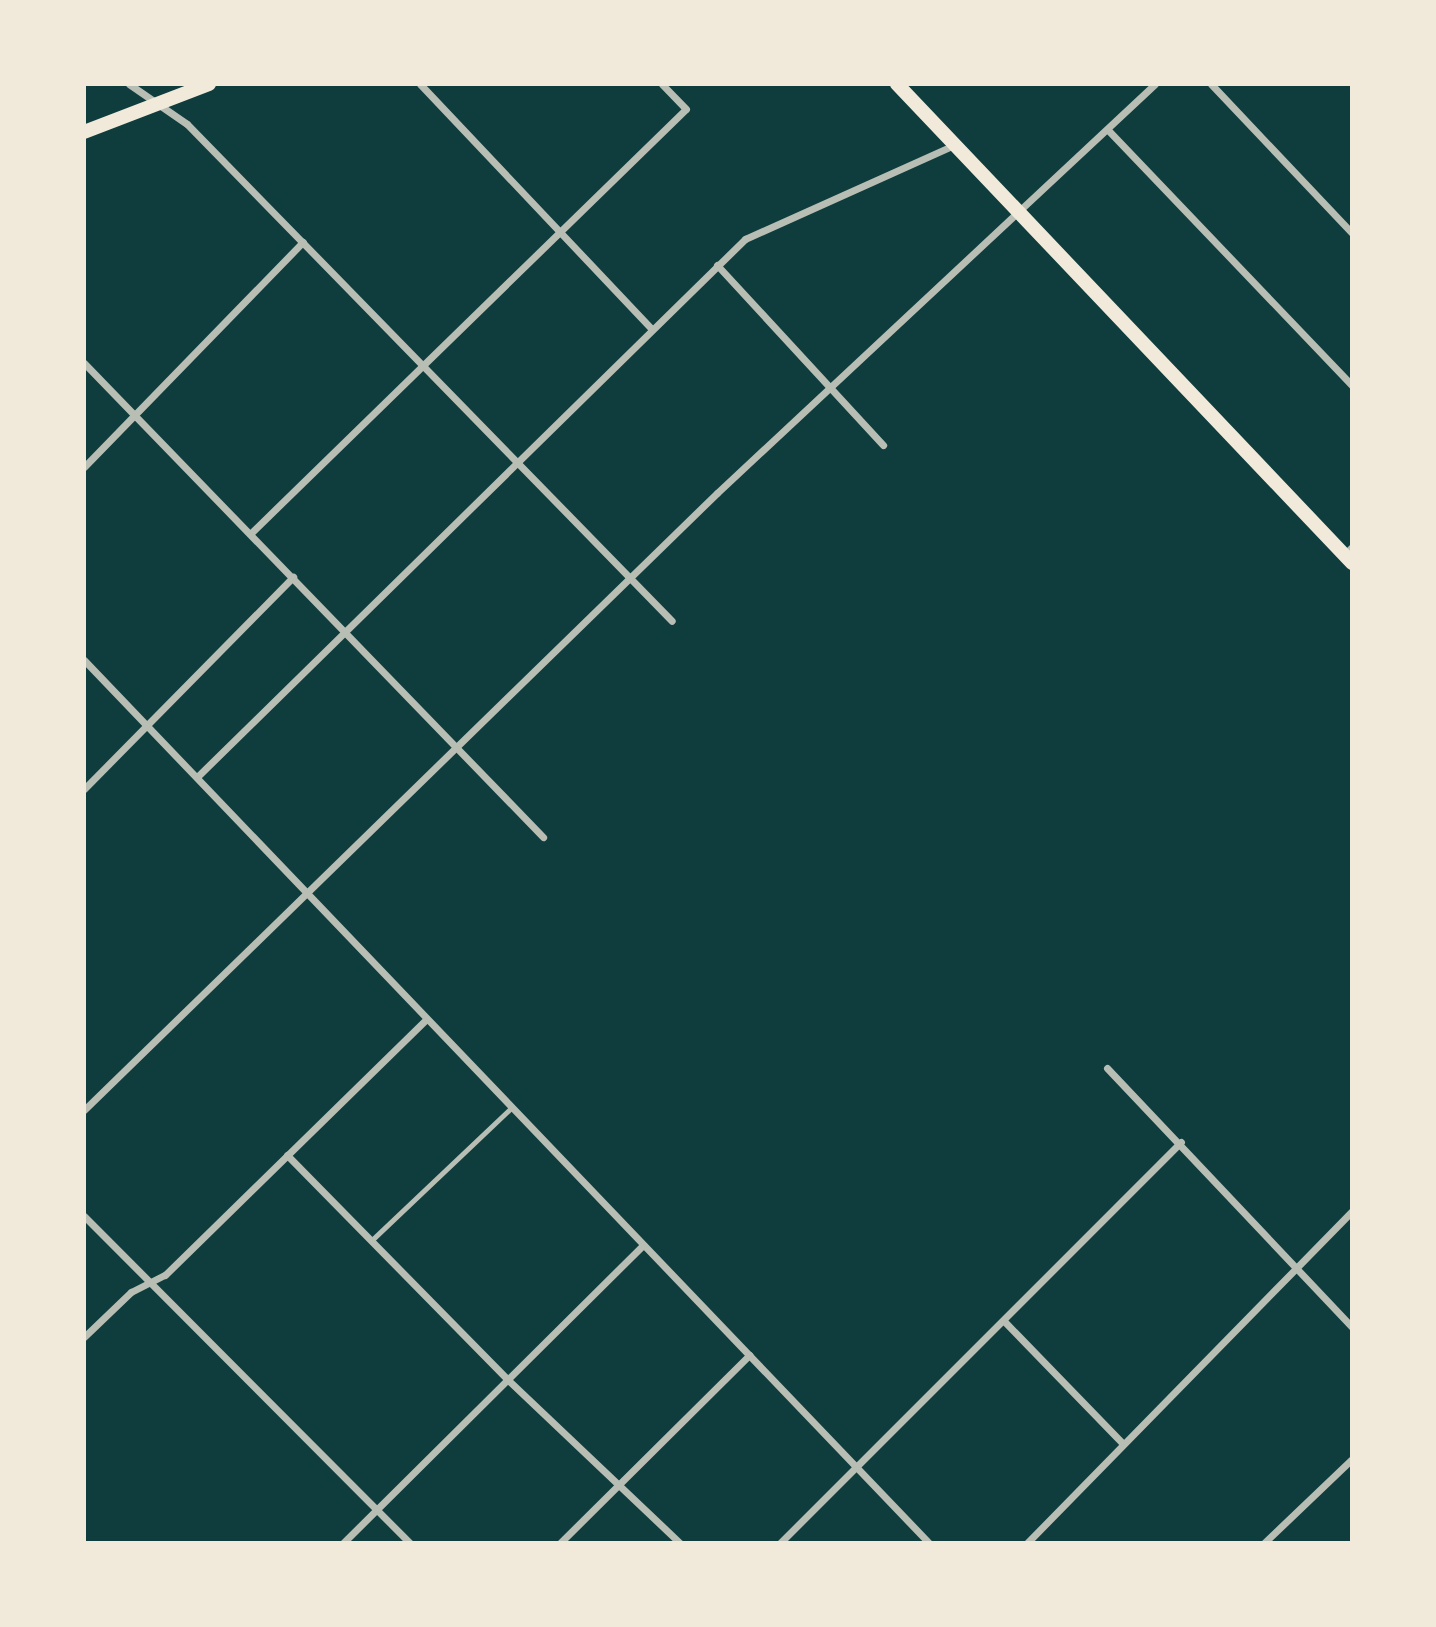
<!DOCTYPE html>
<html>
<head>
<meta charset="utf-8">
<style>
  body { margin:0 }
  #map { position:relative; width:1436px; height:1627px; overflow:hidden; background:#0f3d3e; font-family:"Noto Sans",sans-serif }
  div>[style] { position:absolute }
  [style*='--x'] { left:calc(var(--x)*1px); top:calc(var(--y)*1px); width:calc(var(--w)*1px); rotate:calc(var(--a)*1deg) }
  .service>* { height:4.5px; margin:-2.25px; padding:0 2.25px; transform-origin:2.25px; border-radius:2.25px; background:#b8beb3 }
  .minor>* { height:7px; margin:-3.5px; padding:0 3.5px; transform-origin:3.5px; border-radius:3.5px; background:#b8beb3 }
  .primary>* { height:14px; margin:-7px; padding:0 7px; transform-origin:7px; border-radius:7px; background:#f1e9da }
  span { translate:-50% -50%; white-space:nowrap; text-align:center; line-height:1.15; -webkit-text-stroke:5px #f1e9da; paint-order:stroke }
  .frame { position:absolute; inset:0; border:86px solid #f1e9da; pointer-events:none }
</style>
</head>
<body>
<div id="map">
  <div class="service">
    <i style="--x:371;--y:1241;--w:193;--a:-43.5"></i>
  </div>
  <div class="minor">
    <i style="--x:129;--y:84;--w:70;--a:34.6"></i>
    <i style="--x:187;--y:124;--w:694;--a:45.7"></i>
    <i style="--x:420;--y:84;--w:335;--a:46.6"></i>
    <i style="--x:1211;--y:84;--w:205;--a:46.6"></i>
    <i style="--x:1108;--y:130;--w:353;--a:46.3"></i>
    <i style="--x:717;--y:265;--w:245;--a:47.3"></i>
    <i style="--x:84;--y:363;--w:660;--a:45.92"></i>
    <i style="--x:84;--y:467;--w:314;--a:-45.8"></i>
    <i style="--x:251;--y:533;--w:607;--a:-44.27"></i>
    <i style="--x:686;--y:109;--w:35;--a:-134"></i>
    <i style="--x:1344;--y:555;--w:11;--a:-45"></i>
    <i style="--x:84;--y:660;--w:1222;--a:46.26"></i>
    <i style="--x:197;--y:777;--w:768;--a:-44.47"></i>
    <i style="--x:745;--y:239;--w:229;--a:-24.2"></i>
    <i style="--x:84;--y:789;--w:298;--a:-45.4"></i>
    <i style="--x:1107;--y:1068;--w:357;--a:46.6"></i>
    <i style="--x:84;--y:1110;--w:884;--a:-44.27"></i>
    <i style="--x:717;--y:493;--w:599;--a:-43.04"></i>
    <i style="--x:287;--y:1155;--w:313;--a:45.5"></i>
    <i style="--x:506;--y:1378;--w:240;--a:43.5"></i>
    <i style="--x:84;--y:1216;--w:462;--a:45.1"></i>
    <i style="--x:1004;--y:1321;--w:171;--a:45.9"></i>
    <i style="--x:84;--y:1337;--w:65;--a:-43.8"></i>
    <i style="--x:131;--y:1292;--w:38;--a:-27"></i>
    <i style="--x:165;--y:1275;--w:366;--a:-44.4"></i>
    <i style="--x:343;--y:1543;--w:423;--a:-44.8"></i>
    <i style="--x:560;--y:1543;--w:267;--a:-44.8"></i>
    <i style="--x:780;--y:1543;--w:567;--a:-45"></i>
    <i style="--x:1027;--y:1543;--w:465;--a:-45.6"></i>
    <i style="--x:1264;--y:1543;--w:122;--a:-43.7"></i>
  </div>
  <div class="primary">
    <i style="--x:897;--y:84;--w:661;--a:46.47"></i>
    <i style="--x:84;--y:132;--w:134;--a:-21"></i>
  </div>
  <div class="frame"></div>
</div>
</body>
</html>
